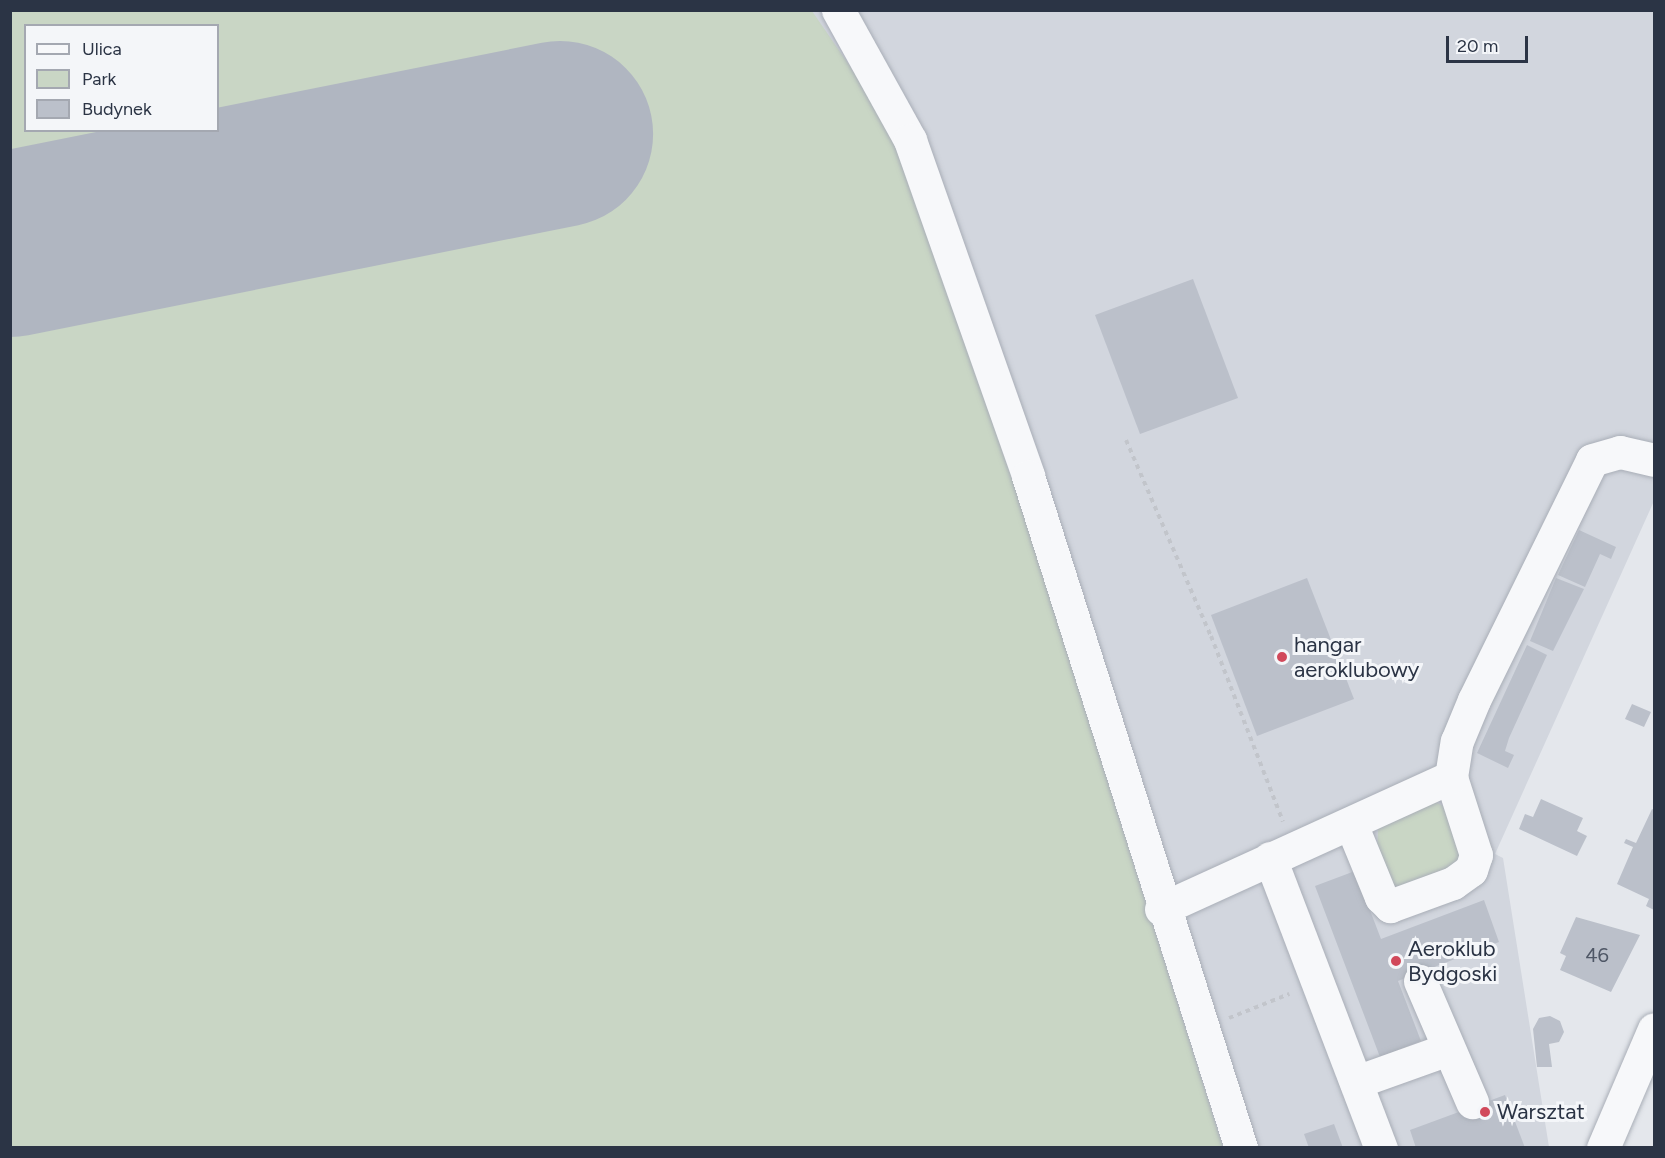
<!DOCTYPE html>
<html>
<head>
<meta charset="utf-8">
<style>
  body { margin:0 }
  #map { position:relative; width:1665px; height:1158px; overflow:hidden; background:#e4e7ec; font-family:Figtree,sans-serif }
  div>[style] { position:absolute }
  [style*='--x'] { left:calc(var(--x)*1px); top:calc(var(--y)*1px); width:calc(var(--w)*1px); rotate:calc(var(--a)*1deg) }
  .built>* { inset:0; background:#d2d6de }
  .green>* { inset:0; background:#c9d6c5 }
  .runway>* { height:186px; margin:-93px; padding:0 93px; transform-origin:93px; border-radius:93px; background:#b0b6c1 }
  .building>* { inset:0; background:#bbc0ca }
  .path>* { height:4px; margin-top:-2px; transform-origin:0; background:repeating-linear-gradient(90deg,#c2c5cb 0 4.5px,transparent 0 9px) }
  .roads { filter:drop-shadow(0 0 2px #a9aeb7) drop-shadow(0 0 2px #a9aeb7) }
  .minor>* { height:33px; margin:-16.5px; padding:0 16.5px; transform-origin:16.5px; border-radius:16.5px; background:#f7f8fa }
  .dots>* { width:16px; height:16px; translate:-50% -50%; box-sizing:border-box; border:3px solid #f4f6f9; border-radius:50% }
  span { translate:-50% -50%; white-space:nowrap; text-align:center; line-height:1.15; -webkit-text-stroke:6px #f4f6f9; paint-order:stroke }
  .number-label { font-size:20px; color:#4f5766 }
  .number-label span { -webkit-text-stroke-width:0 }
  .poi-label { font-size:22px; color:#2b3445 }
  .left { translate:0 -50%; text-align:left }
  .frame { position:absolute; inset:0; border:12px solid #2b3445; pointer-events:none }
  .legend { position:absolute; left:24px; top:24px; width:195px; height:108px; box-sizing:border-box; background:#f4f6f9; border:2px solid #a4a8b1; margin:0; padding:8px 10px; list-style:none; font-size:18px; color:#2b3445 }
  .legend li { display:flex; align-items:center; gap:12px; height:30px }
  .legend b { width:30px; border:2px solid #a4a8b1 }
  .scale { position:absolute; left:1446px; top:36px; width:82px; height:27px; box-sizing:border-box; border:3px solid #2b3445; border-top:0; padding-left:8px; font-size:18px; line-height:21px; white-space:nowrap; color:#2b3445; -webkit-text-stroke:4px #f4f6f9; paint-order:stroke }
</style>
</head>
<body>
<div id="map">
  <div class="built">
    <i style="clip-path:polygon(evenodd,10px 11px,1654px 11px,1654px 501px,1495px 854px,1503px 858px,1549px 1147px,11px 1147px,10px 11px,26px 26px,218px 26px,218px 130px,26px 130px,26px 26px)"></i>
  </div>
  <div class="green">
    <i style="clip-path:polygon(evenodd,10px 11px,812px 11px,887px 120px,1012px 478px,1223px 1147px,11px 1147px,10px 11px,26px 26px,218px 26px,218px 130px,26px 130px,26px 26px)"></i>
    <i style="clip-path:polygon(1436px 802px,1443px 806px,1460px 855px,1457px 863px,1395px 893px,1377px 857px,1378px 828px)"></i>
  </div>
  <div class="runway">
    <i style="--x:10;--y:244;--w:561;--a:-11.31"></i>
  </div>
  <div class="building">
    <i style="clip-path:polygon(1193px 279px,1238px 398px,1140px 434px,1095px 315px)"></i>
    <i style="clip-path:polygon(1579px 530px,1616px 547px,1611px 559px,1600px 554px,1585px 587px,1558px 575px)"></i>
    <i style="clip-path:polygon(1307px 578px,1354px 699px,1257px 736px,1211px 615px)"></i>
    <i style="clip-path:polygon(1556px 578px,1584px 589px,1553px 651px,1530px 641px)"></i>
    <i style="clip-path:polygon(1527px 645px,1547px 655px,1509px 738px,1505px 751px,1514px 755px,1508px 768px,1477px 753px)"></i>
    <i style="clip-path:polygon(1632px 704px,1651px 712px,1644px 727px,1625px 719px)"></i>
    <i style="clip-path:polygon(1541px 799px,1583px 818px,1577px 831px,1587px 836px,1577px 856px,1519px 829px,1525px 814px,1533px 817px)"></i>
    <i style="clip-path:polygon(1652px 809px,1654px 810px,1654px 910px,1646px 906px,1649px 899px,1617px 884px,1633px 847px,1624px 843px,1626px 839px,1636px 843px)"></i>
    <i style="clip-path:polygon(1355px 871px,1381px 939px,1484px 900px,1499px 942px,1398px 981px,1421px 1041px,1380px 1057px,1315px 886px)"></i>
    <i style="clip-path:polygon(1576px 917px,1640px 935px,1611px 992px,1560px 970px,1566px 956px,1560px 953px)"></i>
    <i style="clip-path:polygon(1550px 1016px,1560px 1021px,1564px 1032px,1559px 1042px,1549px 1044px,1552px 1067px,1537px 1067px,1533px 1029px,1539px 1018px)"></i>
    <i style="clip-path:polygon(1505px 1095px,1525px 1148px,1416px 1148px,1410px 1130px)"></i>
    <i style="clip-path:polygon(1334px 1124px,1343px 1148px,1309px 1148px,1304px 1134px)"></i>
  </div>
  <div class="path">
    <i style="--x:1126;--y:440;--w:214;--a:66.6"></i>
    <i style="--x:1211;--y:636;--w:199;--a:68.8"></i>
    <i style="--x:1229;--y:1018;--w:65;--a:-21.8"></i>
  </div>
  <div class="roads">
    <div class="minor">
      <i style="--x:838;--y:10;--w:149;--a:61"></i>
      <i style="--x:910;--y:140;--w:356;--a:70.6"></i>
      <i style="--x:1028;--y:476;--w:705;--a:72.41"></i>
      <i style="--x:1351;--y:824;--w:79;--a:67.7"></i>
      <i style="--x:1381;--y:897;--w:13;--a:45"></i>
      <i style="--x:1390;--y:906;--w:67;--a:-20.1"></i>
      <i style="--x:1453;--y:883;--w:22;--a:-36"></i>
      <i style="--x:1471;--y:870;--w:16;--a:-72"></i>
      <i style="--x:1476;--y:855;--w:82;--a:-107.8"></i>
      <i style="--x:1270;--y:858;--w:311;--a:69.1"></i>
      <i style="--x:1161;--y:909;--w:319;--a:-24.5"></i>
      <i style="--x:1451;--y:777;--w:36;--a:-81"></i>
      <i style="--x:1457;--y:741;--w:44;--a:-67.5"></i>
      <i style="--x:1474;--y:700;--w:267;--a:-63.8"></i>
      <i style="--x:1592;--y:460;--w:29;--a:-16"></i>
      <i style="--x:1620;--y:452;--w:35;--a:13"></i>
      <i style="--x:1420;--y:981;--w:132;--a:66.7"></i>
      <i style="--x:1356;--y:1082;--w:98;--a:-19.7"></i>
      <i style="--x:1603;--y:1148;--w:129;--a:-66.8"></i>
    </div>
  </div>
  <div class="dots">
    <i style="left:1282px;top:657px;background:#d1495b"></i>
    <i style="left:1396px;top:961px;background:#d1495b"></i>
    <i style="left:1485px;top:1112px;background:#d1495b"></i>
  </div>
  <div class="number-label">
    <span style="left:1597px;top:955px">46</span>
  </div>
  <div class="poi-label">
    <span class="left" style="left:1294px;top:657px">hangar<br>aeroklubowy</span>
    <span class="left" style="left:1408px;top:961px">Aeroklub<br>Bydgoski</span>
    <span class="left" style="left:1497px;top:1112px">Warsztat</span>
  </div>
  <div class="frame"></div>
  <ul class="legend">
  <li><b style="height:8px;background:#f7f8fa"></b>Ulica</li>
  <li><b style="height:16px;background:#c9d6c5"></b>Park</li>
  <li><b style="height:16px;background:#bbc0ca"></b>Budynek</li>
  </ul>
  <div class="scale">20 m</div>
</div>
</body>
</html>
